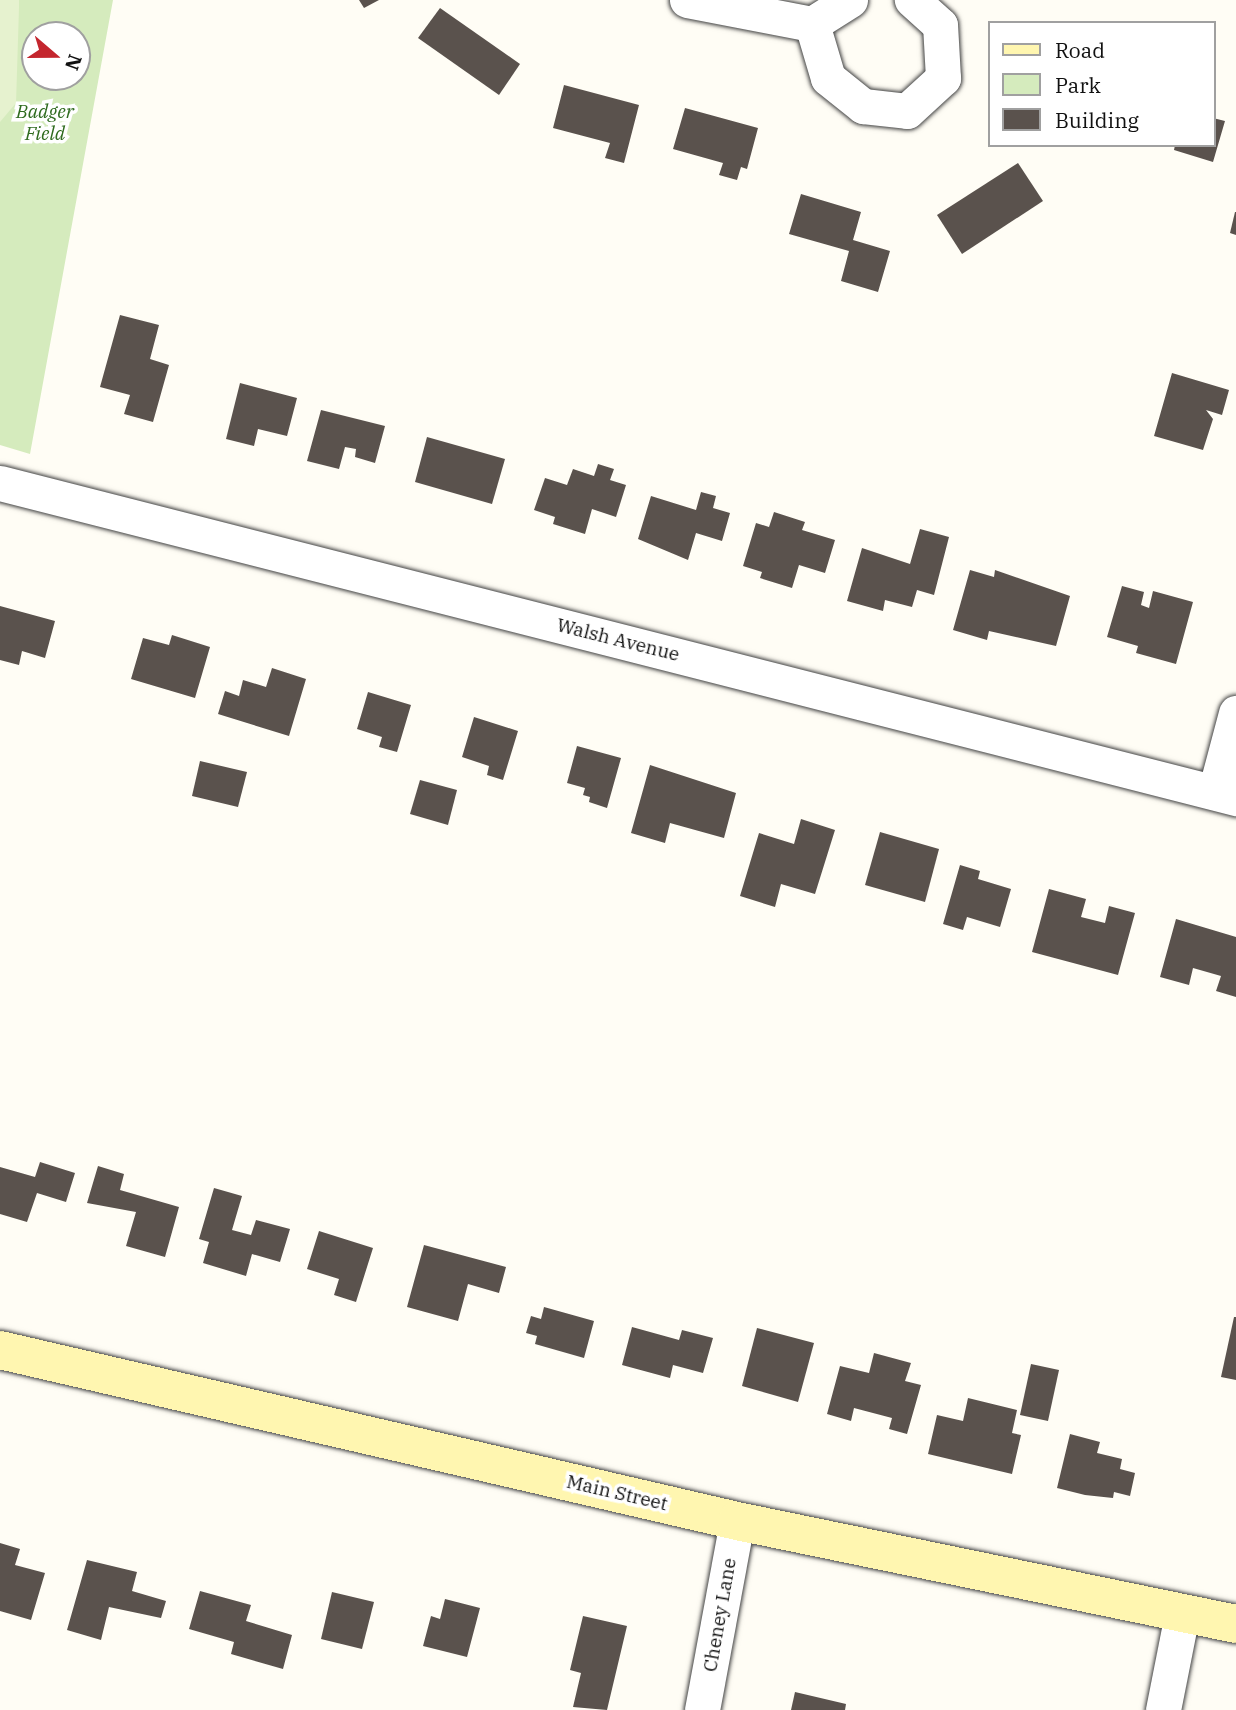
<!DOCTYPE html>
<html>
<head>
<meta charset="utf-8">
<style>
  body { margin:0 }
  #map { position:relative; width:1236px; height:1710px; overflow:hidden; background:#fffdf5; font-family:"IBM Plex Serif",serif }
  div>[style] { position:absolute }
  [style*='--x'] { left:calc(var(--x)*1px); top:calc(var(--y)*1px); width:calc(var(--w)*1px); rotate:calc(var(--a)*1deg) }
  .green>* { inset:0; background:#d5ebbd }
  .pitch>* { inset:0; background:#e6f2cf }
  .building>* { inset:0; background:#5a524d }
  .roads { filter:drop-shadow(0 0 2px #444) drop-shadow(0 0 2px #444) }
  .minor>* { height:35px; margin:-17.5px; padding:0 17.5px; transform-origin:17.5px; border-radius:17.5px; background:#fff }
  .secondary>* { height:38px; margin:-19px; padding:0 19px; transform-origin:19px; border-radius:19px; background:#fff6b0 }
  span { translate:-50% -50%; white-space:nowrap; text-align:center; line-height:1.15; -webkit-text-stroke:7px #fff; paint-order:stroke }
  .park-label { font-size:19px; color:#2f6b1f; font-style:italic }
  .street-label { font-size:19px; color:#111 }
  .legend { position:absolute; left:988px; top:21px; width:228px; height:126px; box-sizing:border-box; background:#fff; border:2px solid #a0a0a0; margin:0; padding:9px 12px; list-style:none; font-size:21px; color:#111 }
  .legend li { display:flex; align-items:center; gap:14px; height:35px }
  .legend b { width:35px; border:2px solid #a0a0a0 }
  .north { position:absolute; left:21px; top:21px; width:70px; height:70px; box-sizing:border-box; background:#fff; border:2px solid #a0a0a0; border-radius:50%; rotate:110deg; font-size:19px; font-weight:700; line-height:28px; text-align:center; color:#111 }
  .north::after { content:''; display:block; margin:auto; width:24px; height:32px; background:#c4262e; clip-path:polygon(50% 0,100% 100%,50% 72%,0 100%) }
</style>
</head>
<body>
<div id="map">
  <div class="green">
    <i style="clip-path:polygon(evenodd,0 0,113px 0,30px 454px,0 445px,0 0,35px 35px,77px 35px,77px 77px,35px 77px,35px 35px)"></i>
  </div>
  <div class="pitch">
    <i style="clip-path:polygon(0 0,19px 0,19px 7px,16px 103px,0 122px)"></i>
  </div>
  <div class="building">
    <i style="clip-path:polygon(359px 0,379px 0,364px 8px)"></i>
    <i style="clip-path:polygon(440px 8px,520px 64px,499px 95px,418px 38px)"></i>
    <i style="clip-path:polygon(564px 85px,639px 105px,624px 163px,605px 158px,610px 143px,553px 128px)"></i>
    <i style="clip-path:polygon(685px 108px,758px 128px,747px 169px,741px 167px,737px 180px,719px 175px,723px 163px,673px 149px)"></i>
    <i style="clip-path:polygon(1213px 118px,1225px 121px,1213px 162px,1174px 150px,1175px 145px,1213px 145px)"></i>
    <i style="clip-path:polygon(1018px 163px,1043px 201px,962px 254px,937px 215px)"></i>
    <i style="clip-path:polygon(801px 194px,861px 212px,853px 240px,890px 251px,878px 292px,841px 281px,849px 251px,789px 234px)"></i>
    <i style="clip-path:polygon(1235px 212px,1236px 212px,1236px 235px,1230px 233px)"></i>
    <i style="clip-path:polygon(120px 315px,159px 325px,150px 359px,169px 365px,153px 422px,124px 414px,130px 395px,100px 387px)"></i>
    <i style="clip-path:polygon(1172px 373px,1229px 390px,1222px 415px,1206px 410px,1213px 419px,1203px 450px,1154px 436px)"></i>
    <i style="clip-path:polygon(240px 383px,297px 398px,287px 436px,258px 429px,254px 446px,226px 439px)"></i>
    <i style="clip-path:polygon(321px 410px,385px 426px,375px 463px,355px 457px,356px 449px,345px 447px,339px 469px,307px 461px)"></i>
    <i style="clip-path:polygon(427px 437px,505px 459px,492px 504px,415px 482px)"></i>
    <i style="clip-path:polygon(598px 464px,614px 469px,610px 480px,626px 485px,616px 517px,592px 509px,585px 534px,553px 524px,555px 517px,534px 510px,545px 478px,567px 485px,573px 469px,594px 476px)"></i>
    <i style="clip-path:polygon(701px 492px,716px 496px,713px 508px,730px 513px,722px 541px,696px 533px,688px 560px,638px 539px,651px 496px,696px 510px)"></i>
    <i style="clip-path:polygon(774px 512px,805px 522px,802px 530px,835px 540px,825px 573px,799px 565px,792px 588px,760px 578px,762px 572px,743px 566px,756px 523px,769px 527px)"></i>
    <i style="clip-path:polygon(920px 529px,949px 537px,934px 595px,917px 590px,912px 607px,885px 600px,883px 611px,847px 601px,862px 548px,910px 564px)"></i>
    <i style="clip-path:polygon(970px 570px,994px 577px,995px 570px,1070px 596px,1056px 646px,989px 631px,987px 640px,953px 630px)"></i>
    <i style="clip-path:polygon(1122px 586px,1144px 592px,1141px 605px,1149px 608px,1153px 591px,1193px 602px,1176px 664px,1136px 653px,1138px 646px,1107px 637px)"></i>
    <i style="clip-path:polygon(0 606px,55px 621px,45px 658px,22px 651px,19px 665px,0 660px)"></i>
    <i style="clip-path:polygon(172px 635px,210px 647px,195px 698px,131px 679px,143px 638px,169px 645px)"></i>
    <i style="clip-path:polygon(272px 668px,306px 679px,289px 736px,218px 714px,225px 691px,239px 696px,243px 680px,266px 687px)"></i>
    <i style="clip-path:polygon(368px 692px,411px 705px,397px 752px,379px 747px,382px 737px,357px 729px)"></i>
    <i style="clip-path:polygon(474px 717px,518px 731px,503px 780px,487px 775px,489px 766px,462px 757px)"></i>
    <i style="clip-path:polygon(577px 746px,621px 758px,607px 808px,589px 802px,590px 797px,583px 795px,585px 788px,567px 783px)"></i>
    <i style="clip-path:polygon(200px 761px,247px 772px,238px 807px,192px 796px)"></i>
    <i style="clip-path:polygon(650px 765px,736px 793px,724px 838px,670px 823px,665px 843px,631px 833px)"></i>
    <i style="clip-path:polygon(420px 780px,457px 790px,448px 825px,410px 814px)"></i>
    <i style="clip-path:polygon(801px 819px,835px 830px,815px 894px,781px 884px,775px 907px,740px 896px,759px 833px,794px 844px)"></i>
    <i style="clip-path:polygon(880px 832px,939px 849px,925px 902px,865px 885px)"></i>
    <i style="clip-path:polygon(960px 865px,980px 871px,978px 879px,1011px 889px,1000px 927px,967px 917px,963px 930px,943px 924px)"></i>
    <i style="clip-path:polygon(1049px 889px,1086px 899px,1081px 917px,1105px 923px,1109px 906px,1135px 913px,1118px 975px,1032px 952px)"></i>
    <i style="clip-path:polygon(1176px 919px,1236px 937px,1236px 997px,1216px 991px,1221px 976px,1193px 968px,1189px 985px,1160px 977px)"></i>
    <i style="clip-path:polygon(40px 1162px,75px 1173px,66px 1202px,37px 1193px,27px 1222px,0 1214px,0 1167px,35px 1177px)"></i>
    <i style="clip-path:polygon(98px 1166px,124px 1174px,120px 1190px,179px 1207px,165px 1257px,126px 1246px,136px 1212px,87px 1203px)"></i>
    <i style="clip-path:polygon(214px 1188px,242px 1196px,232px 1230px,251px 1235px,256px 1220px,290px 1229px,280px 1262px,252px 1254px,246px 1276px,203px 1263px,209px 1242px,199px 1239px)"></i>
    <i style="clip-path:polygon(319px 1231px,373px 1248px,356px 1302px,334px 1295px,339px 1279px,307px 1269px)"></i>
    <i style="clip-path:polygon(424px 1245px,506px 1267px,499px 1293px,468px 1284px,458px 1321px,407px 1307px)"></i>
    <i style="clip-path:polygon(544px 1307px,594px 1321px,584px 1358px,535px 1344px,537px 1336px,526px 1333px,531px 1316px,541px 1319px)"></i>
    <i style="clip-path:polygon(1234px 1317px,1236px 1317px,1236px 1380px,1221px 1377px)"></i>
    <i style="clip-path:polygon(632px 1327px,679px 1340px,682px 1330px,713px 1338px,703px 1373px,673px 1365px,670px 1378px,622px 1365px)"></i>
    <i style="clip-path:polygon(757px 1328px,814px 1343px,798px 1402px,742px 1386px)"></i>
    <i style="clip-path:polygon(874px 1353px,911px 1363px,905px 1381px,921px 1385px,907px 1434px,889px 1429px,892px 1418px,854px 1408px,851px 1421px,827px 1414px,840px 1366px,869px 1373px)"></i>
    <i style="clip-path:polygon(1031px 1364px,1059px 1370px,1048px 1421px,1020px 1415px)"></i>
    <i style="clip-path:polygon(968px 1398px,1017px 1410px,1012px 1433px,1021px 1435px,1012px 1474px,928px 1454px,937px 1415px,963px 1421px)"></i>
    <i style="clip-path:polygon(1070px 1434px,1100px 1442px,1097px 1453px,1122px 1459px,1120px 1469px,1135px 1473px,1130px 1496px,1114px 1492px,1113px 1498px,1085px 1495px,1057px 1488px)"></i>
    <i style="clip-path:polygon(0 1543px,20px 1549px,15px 1565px,45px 1573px,31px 1620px,0 1611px)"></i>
    <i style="clip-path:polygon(87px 1560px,137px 1572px,132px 1591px,166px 1601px,161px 1618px,109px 1607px,101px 1640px,67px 1630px)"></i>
    <i style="clip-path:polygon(200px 1591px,251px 1605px,246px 1621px,292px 1635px,283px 1669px,231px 1654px,234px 1642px,189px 1629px)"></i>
    <i style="clip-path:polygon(332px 1592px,374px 1602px,362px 1649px,321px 1639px)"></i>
    <i style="clip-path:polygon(445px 1599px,480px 1608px,467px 1657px,423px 1646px,431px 1616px,440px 1619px)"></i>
    <i style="clip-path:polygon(583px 1616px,627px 1626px,607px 1710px,573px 1707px,581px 1673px,570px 1670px)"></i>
    <i style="clip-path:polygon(795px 1692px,846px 1704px,845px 1710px,791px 1710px)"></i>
  </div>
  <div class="roads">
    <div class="minor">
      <i style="--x:687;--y:0;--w:127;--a:10.9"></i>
      <i style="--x:812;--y:24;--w:45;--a:-32.3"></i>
      <i style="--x:812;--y:24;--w:56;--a:73.5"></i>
      <i style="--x:828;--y:78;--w:45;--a:38.7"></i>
      <i style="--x:863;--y:106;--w:44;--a:6.5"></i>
      <i style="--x:907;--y:111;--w:49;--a:-42.5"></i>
      <i style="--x:943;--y:78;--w:53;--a:-93.2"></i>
      <i style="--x:940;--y:25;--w:38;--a:-138"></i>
      <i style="--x:0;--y:483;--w:1276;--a:14.3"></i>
      <i style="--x:1215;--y:792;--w:82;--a:-75.1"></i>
      <i style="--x:702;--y:1710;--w:192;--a:-79.5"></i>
      <i style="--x:1163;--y:1710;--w:98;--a:-78.8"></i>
    </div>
    <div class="secondary">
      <i style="--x:0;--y:1350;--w:757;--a:13.06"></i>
      <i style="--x:737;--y:1521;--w:510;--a:11.66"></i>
    </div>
  </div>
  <div class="park-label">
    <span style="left:45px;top:123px">Badger<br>Field</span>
  </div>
  <div class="street-label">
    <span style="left:618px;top:640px;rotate:14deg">Walsh Avenue</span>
    <span style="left:617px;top:1493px;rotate:13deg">Main Street</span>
    <span style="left:720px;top:1615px;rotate:-80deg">Cheney Lane</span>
  </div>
  <ul class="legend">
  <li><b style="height:9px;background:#fff6b0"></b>Road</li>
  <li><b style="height:19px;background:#d5ebbd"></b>Park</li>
  <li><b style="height:19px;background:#5a524d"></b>Building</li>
  </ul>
  <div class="north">N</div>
</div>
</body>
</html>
